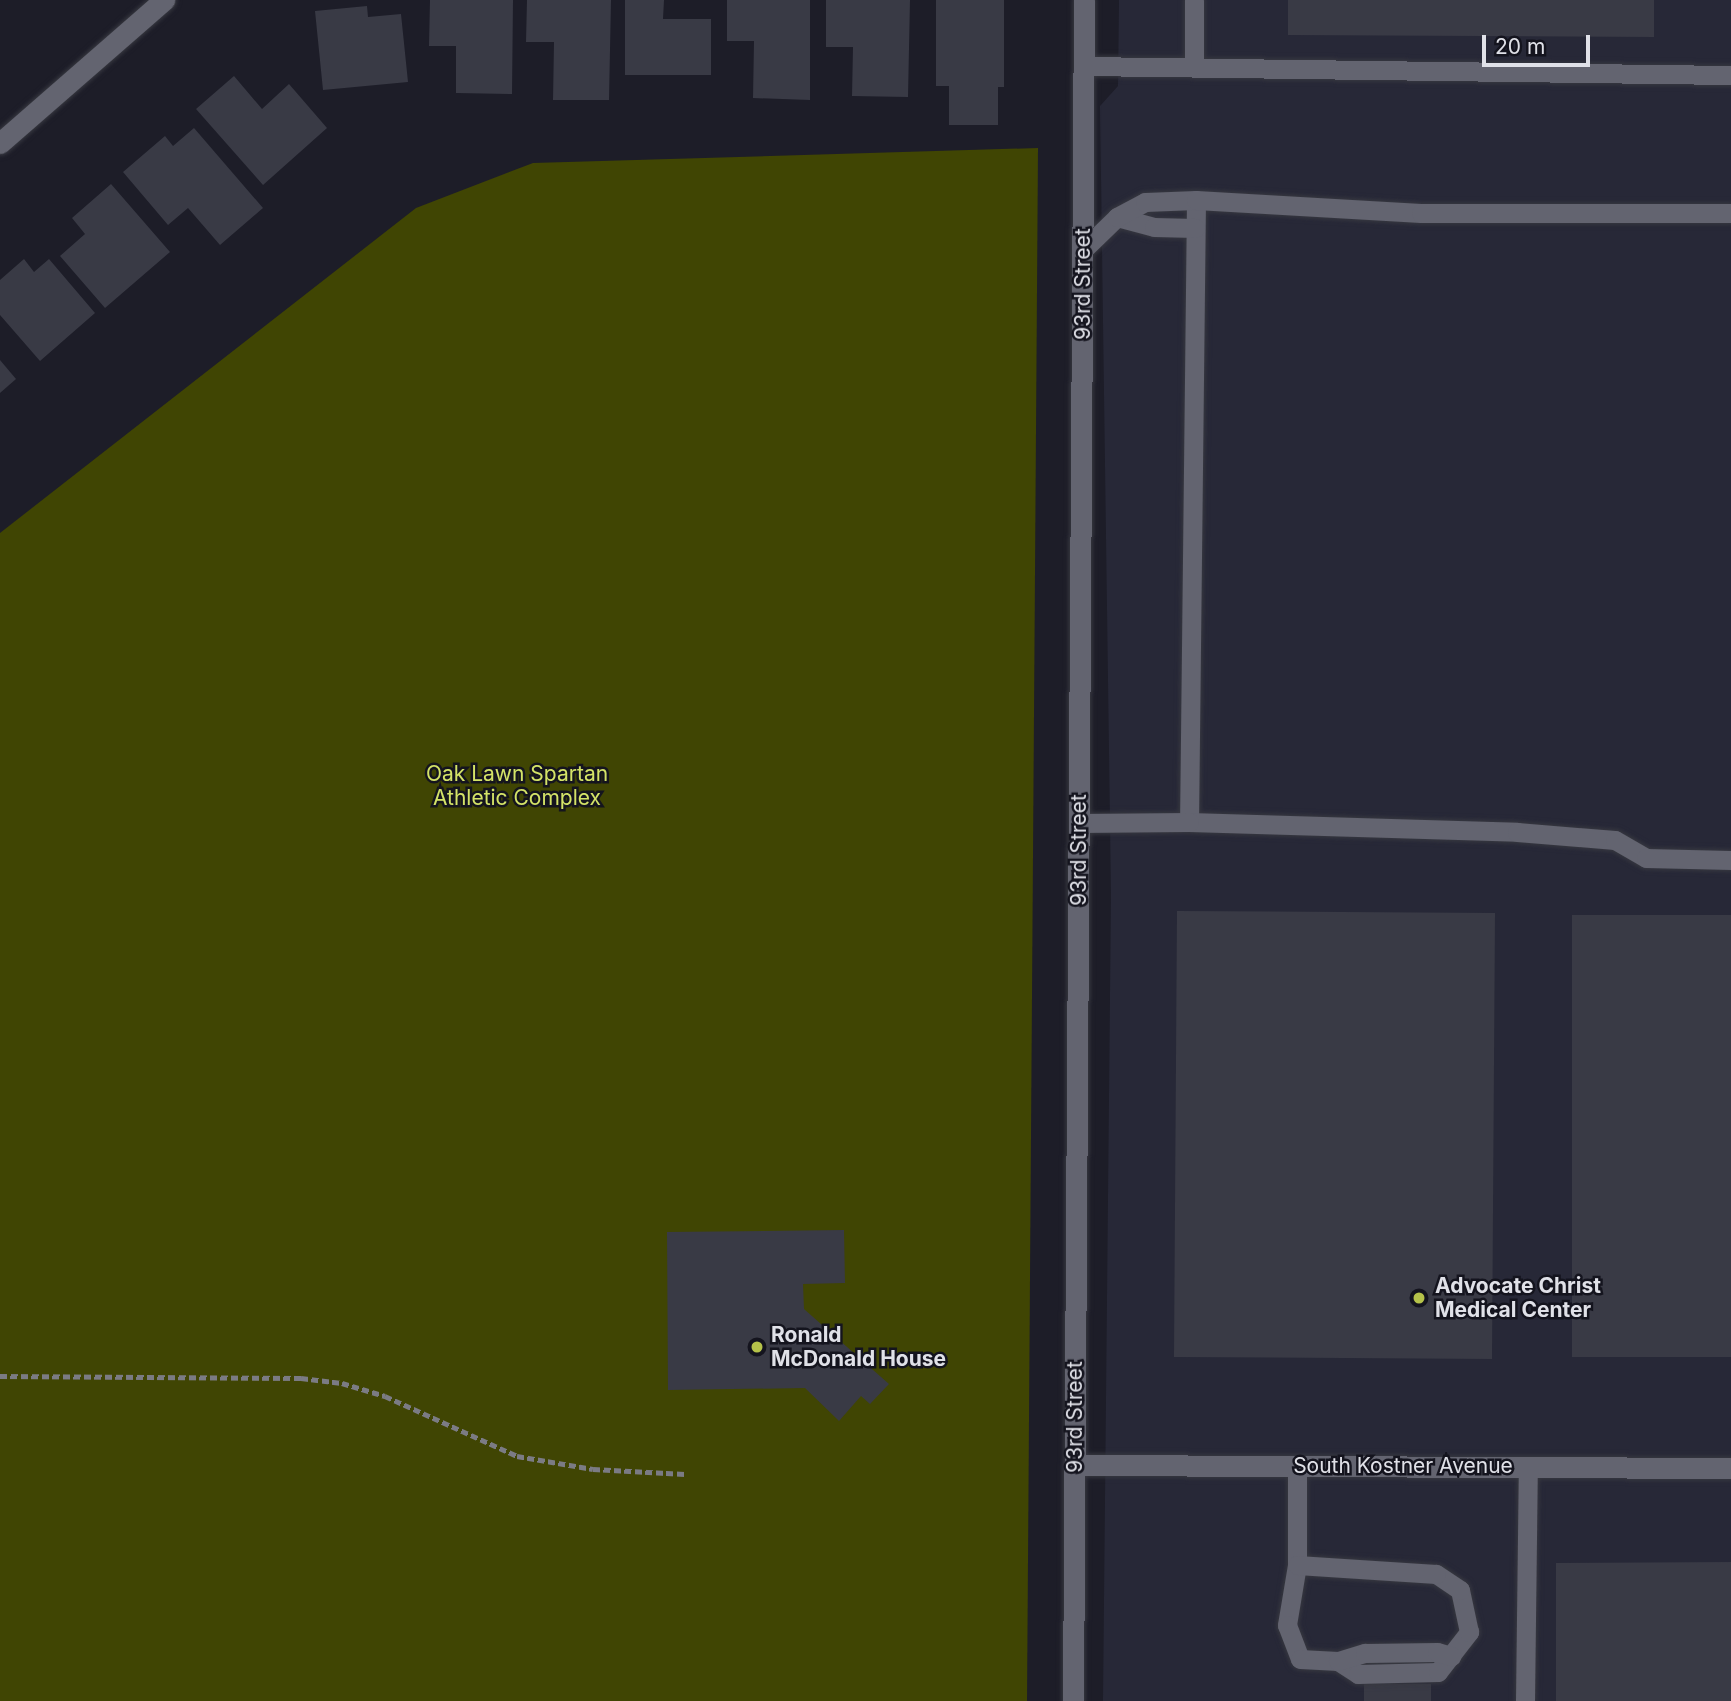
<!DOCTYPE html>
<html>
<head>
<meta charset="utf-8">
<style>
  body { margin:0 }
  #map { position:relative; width:1731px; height:1701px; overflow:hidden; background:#1d1d28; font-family:Inter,sans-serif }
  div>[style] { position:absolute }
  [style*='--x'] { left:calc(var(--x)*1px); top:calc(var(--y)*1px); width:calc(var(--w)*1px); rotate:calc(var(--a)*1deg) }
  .built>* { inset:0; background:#272837 }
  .green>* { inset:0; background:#404503 }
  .building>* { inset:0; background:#393a45 }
  .path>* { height:4.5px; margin-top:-2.25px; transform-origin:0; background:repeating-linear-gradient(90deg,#7b7b84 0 7px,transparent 0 10.5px) }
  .roads { filter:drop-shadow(0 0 2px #373840) drop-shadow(0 0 2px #373840) }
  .lane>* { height:19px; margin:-9.5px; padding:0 9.5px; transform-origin:9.5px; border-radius:9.5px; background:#636470 }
  .street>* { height:21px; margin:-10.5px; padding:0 10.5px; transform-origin:10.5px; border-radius:10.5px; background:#636470 }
  .dots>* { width:19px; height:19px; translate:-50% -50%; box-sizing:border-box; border:4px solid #14141e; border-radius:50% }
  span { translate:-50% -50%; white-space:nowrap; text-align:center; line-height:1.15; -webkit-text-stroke:5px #14141e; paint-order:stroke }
  .street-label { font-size:21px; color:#e0e1e8 }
  .park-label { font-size:21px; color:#d4e367 }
  .poi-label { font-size:21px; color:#e0e1e8; font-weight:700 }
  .left { translate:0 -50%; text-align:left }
  .scale { position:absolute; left:1482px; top:35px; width:108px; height:32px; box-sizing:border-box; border:4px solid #e0e1e8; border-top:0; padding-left:9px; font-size:21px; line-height:24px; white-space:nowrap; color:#e0e1e8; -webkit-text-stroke:5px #14141e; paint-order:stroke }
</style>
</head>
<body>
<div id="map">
  <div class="built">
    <i style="clip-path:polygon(1119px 0,1731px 0,1731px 1701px,1103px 1701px,1111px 895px,1100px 106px,1118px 86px)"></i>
  </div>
  <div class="green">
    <i style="clip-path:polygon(1038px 148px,1027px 1701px,0 1701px,0 533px,416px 208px,533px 163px)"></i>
  </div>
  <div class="building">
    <i style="clip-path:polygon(430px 0,513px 0,512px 94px,456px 93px,456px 46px,429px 46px)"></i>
    <i style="clip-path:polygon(527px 0,611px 0,609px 100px,553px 100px,554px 42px,526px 42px)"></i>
    <i style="clip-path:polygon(625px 0,664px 0,663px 19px,711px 19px,711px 75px,625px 75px)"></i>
    <i style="clip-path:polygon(727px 0,810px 0,810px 100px,753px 98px,754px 41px,727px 41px)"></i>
    <i style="clip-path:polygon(826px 0,910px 0,908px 97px,852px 96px,853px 47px,826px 47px)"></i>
    <i style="clip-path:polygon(936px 0,1004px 0,1004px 87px,998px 87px,998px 125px,949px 125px,949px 86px,936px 86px)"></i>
    <i style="clip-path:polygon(1288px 0,1654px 0,1654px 37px,1288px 35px)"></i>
    <i style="clip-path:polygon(367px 6px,368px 17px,401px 14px,408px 82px,323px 90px,315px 11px)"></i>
    <i style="clip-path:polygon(234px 76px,262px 109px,289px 84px,327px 128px,263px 185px,196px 109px)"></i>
    <i style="clip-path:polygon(194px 128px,263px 208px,220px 245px,188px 208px,168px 225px,123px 172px,165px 136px,173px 146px)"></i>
    <i style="clip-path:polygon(111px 184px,170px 252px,105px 308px,60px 256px,85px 234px,72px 218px)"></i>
    <i style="clip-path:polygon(24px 259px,34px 272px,49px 259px,95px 313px,40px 361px,0 315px,0 280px)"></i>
    <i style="clip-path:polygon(0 360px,16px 379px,0 393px)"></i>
    <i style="clip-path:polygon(1177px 911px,1495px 913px,1492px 1359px,1174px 1357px)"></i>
    <i style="clip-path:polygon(1572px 915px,1731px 915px,1731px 1357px,1572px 1357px)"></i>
    <i style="clip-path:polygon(844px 1230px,845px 1283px,803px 1284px,804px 1309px,889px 1384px,870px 1404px,861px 1396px,839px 1421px,805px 1388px,668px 1390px,667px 1232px)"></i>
    <i style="clip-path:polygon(1731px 1562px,1731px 1701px,1556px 1701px,1556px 1563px)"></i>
    <i style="clip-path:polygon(1364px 1684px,1431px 1684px,1431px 1701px,1364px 1701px)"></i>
  </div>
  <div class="path">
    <i style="--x:0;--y:1376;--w:301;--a:0.4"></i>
    <i style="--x:301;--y:1378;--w:41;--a:7"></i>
    <i style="--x:342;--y:1383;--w:45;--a:16.8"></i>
    <i style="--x:385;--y:1396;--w:145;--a:24.4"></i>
    <i style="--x:517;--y:1456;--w:77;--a:9.7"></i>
    <i style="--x:593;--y:1469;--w:92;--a:3.1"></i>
  </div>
  <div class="roads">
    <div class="lane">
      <i style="--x:1194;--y:0;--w:67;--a:90"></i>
      <i style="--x:1084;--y:66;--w:647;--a:0.8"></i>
      <i style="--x:1196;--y:200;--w:622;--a:90.64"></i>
      <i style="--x:1189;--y:822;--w:328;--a:1.7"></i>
      <i style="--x:1517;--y:832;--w:98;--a:4.7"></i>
      <i style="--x:1615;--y:840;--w:36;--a:30"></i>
      <i style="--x:1646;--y:858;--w:85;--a:1.3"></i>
      <i style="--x:1117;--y:217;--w:38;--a:15"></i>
      <i style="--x:1154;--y:227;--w:41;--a:1.4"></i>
      <i style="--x:1083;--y:250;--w:47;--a:-44.1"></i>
      <i style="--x:1117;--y:217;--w:32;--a:-28"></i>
      <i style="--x:1145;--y:202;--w:51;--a:-2.2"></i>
      <i style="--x:1196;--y:200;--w:225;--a:3.3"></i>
      <i style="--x:1421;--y:213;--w:310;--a:0"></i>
      <i style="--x:1079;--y:823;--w:110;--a:-0.5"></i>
      <i style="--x:1297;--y:1466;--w:99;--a:90"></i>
      <i style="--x:1297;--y:1565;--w:61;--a:99.5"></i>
      <i style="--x:1287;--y:1625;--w:36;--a:69"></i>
      <i style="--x:1300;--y:1659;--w:38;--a:3"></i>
      <i style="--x:1338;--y:1661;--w:24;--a:33"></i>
      <i style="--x:1358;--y:1674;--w:80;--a:-1.4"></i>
      <i style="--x:1438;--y:1672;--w:51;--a:-52.2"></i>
      <i style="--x:1469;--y:1632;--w:43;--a:-102.1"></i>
      <i style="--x:1460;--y:1590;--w:29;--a:-146"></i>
      <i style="--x:1436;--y:1574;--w:139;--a:-176.3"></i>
      <i style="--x:1338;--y:1661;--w:28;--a:-17"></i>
      <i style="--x:1365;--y:1653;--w:72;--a:-0.8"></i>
      <i style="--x:1437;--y:1652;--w:15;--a:16"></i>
      <i style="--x:1525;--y:1701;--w:234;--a:-89.3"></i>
    </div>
    <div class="street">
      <i style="--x:0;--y:143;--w:218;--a:-41.1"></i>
      <i style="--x:1074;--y:1465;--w:657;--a:0.26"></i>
      <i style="--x:1073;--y:1701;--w:1701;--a:-89.63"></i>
    </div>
  </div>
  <div class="dots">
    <i style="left:1419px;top:1298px;background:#b5c24a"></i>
    <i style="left:757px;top:1347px;background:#b5c24a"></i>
  </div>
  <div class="street-label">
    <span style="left:1083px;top:284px;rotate:-90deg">93rd Street</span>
    <span style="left:1079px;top:850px;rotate:-90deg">93rd Street</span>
    <span style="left:1075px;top:1417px;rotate:-90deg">93rd Street</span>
    <span style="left:1403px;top:1466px">South Kostner Avenue</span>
  </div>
  <div class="park-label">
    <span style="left:517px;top:786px">Oak Lawn Spartan<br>Athletic Complex</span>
  </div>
  <div class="poi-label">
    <span class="left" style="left:1435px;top:1298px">Advocate Christ<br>Medical Center</span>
    <span class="left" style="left:771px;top:1347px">Ronald<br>McDonald House</span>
  </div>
  <div class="scale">20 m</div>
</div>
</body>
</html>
